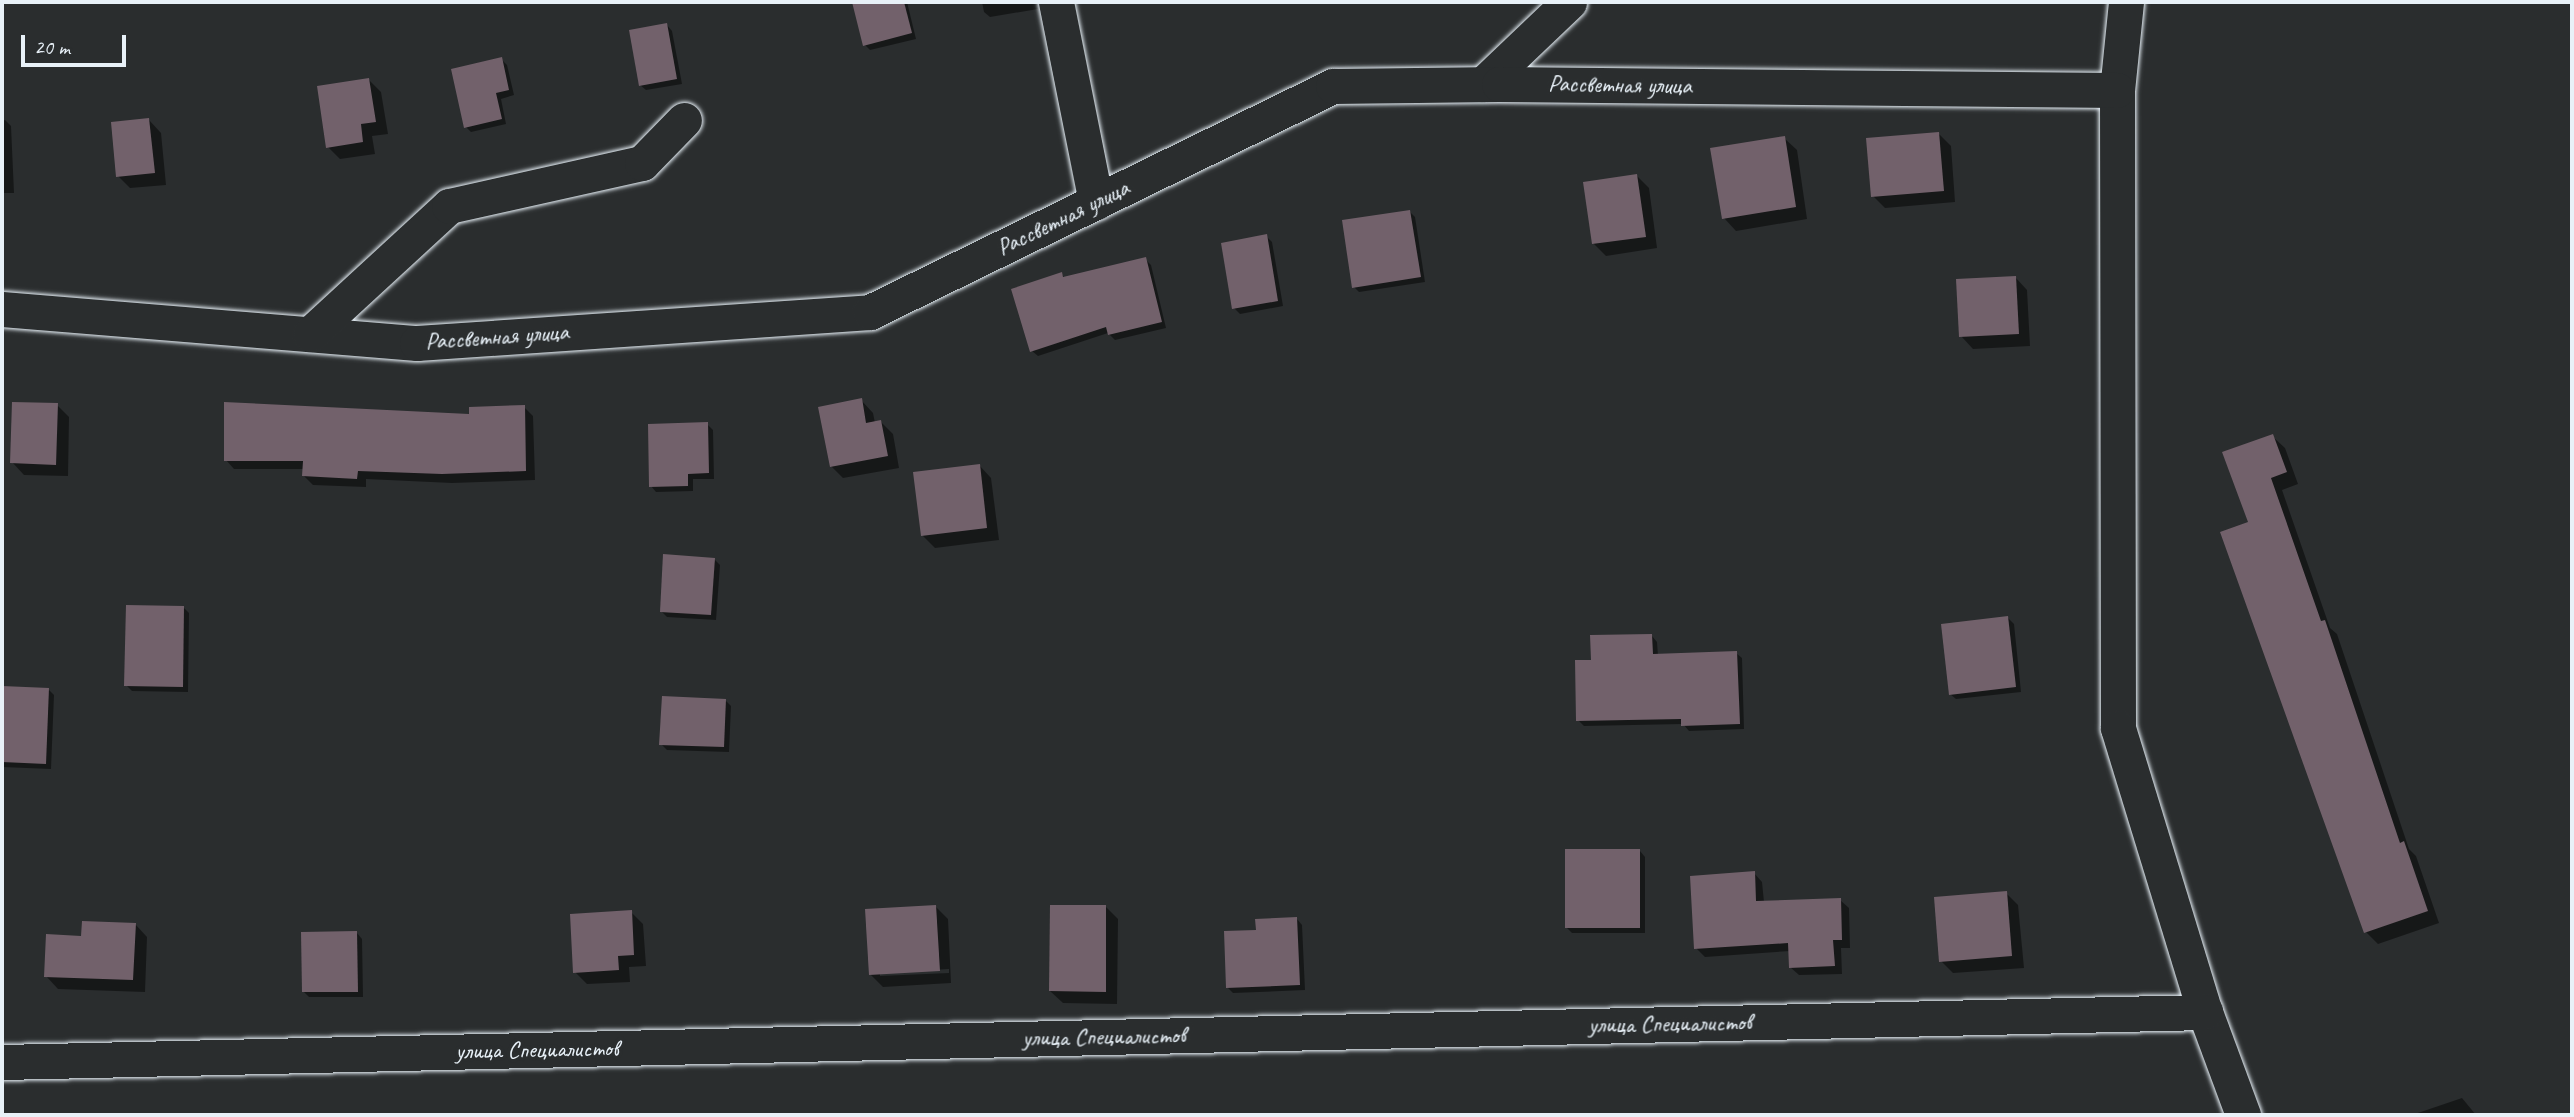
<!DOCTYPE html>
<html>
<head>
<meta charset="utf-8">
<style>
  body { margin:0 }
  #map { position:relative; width:2574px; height:1117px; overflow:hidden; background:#2a2d2e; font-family:Caveat,sans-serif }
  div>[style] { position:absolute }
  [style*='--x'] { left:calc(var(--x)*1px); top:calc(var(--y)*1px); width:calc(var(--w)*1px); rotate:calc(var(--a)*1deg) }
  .shadow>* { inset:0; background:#0007 }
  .building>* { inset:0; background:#72616b }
  .roads { filter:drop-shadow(0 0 2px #e8f1f8) drop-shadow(0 0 2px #e8f1f8) }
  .minor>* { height:35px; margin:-17.5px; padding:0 17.5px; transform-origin:17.5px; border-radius:17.5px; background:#2a2d2e }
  span { translate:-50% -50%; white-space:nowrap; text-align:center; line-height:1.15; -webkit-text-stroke:7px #2a2d2e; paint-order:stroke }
  .street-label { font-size:24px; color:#e8f1f8 }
  .frame { position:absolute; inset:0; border:4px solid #e8f1f8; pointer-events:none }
  .scale { position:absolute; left:21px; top:35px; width:105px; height:32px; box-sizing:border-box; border:4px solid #e8f1f8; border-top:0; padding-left:9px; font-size:21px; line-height:24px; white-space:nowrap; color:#e8f1f8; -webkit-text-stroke:5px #2a2d2e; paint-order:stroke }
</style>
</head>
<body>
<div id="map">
  <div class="shadow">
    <i style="clip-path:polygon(854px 2px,907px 2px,916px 39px,870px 50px,865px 45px)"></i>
    <i style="clip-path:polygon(982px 2px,1037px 2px,1038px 9px,990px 17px,984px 12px)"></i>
    <i style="clip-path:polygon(667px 25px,672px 31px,682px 84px,646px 90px,640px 85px)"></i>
    <i style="clip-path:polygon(501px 59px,507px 65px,514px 95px,501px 99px,506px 124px,471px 132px,466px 127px)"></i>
    <i style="clip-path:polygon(369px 80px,381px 92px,388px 134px,372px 136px,375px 154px,340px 159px,328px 147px)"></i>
    <i style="clip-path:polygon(5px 120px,11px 126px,14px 193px,2px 193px,2px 121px)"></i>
    <i style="clip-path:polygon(149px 120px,161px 133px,166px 185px,130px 188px,118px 176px)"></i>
    <i style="clip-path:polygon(1939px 134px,1951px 146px,1955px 202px,1885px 208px,1873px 196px)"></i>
    <i style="clip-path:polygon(1784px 138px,1797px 150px,1807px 219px,1736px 231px,1724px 218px)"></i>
    <i style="clip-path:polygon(1637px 176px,1649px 188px,1657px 248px,1606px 256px,1593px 243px)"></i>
    <i style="clip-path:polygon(1410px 212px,1415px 217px,1425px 282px,1359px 292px,1354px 287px)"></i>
    <i style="clip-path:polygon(1266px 236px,1272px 242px,1283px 306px,1240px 314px,1234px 308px)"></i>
    <i style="clip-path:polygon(1145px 259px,1151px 265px,1166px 328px,1115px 340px,1108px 333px,1038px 356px,1032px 351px,1061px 274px,1065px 278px)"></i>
    <i style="clip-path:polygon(2015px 277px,2027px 290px,2030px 346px,1973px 349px,1961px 336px)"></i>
    <i style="clip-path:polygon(861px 400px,873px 413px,875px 423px,881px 422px,893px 434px,899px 468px,843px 478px,831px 466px)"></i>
    <i style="clip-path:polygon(57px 405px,69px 417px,68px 476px,24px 475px,12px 462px)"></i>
    <i style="clip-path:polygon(524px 407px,533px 416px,535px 480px,452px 483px,366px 479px,366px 487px,313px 485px,304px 476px,305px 469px,234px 469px,226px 460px)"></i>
    <i style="clip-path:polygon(707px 424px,713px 430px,714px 479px,693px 479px,693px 491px,656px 492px,651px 486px)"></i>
    <i style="clip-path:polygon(2272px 436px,2285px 448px,2298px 484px,2282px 490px,2330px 628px,2337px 634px,2409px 849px,2416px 856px,2439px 923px,2378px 944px,2366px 932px,2250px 523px)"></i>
    <i style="clip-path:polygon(979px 465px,991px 478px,999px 540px,935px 548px,923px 536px)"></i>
    <i style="clip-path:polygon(714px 559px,720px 565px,716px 620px,667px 617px,661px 611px)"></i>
    <i style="clip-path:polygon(184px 608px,189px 613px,188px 692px,132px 691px,126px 685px)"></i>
    <i style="clip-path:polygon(2008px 618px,2014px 624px,2021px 692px,1956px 699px,1950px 694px)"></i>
    <i style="clip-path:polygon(1652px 636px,1657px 642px,1658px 656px,1736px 653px,1742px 658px,1744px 729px,1689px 731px,1683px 724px,1584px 726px,1578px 720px,1593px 661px)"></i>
    <i style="clip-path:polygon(2px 688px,49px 690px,54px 695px,51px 769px,2px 767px)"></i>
    <i style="clip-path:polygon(725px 700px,731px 706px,729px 752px,667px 750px,661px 744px)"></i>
    <i style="clip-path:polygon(1640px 851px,1645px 857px,1645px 933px,1572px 933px,1566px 927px)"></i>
    <i style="clip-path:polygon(1754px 873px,1762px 882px,1764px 902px,1840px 900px,1849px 908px,1850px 948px,1841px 948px,1842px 974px,1799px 975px,1790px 967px,1790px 951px,1705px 957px,1696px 948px)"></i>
    <i style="clip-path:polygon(2006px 893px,2018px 905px,2024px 968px,1953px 973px,1941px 961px)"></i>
    <i style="clip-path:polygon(evenodd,936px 907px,948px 919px,951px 983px,883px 987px,870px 974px,936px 907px,949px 969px,949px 973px,880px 976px,880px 973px,949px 969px)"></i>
    <i style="clip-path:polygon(1106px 907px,1118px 919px,1117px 1004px,1063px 1003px,1050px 991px)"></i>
    <i style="clip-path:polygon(631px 912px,643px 924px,646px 966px,629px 967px,630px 982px,587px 984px,575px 972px)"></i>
    <i style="clip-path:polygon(1297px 919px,1302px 925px,1305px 990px,1233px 993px,1228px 988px)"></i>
    <i style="clip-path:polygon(135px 924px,147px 937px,145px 992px,58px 989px,46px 976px)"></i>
    <i style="clip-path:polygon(357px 933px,362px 939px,363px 997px,309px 997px,304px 992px)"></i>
    <i style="clip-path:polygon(2462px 1098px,2476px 1115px,2412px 1115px)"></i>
  </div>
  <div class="building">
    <i style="clip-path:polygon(852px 2px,904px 2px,912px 33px,863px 46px)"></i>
    <i style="clip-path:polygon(667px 23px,677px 79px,639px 86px,629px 30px)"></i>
    <i style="clip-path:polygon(502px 57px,509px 90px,496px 93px,502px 119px,464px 128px,451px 69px)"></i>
    <i style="clip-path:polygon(369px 78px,376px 122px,361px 124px,363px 142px,326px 148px,317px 86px)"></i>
    <i style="clip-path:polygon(149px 118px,155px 173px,116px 177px,111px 122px)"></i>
    <i style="clip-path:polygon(1939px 132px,1944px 191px,1871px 197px,1866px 138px)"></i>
    <i style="clip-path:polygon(1785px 136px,1796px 207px,1722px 219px,1710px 148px)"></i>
    <i style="clip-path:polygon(1637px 174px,1646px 237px,1592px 244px,1583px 182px)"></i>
    <i style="clip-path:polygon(1410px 210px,1421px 277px,1352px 288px,1342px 220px)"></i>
    <i style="clip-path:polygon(1267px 234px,1278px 301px,1232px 309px,1221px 243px)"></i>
    <i style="clip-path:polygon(1146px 257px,1162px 322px,1108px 335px,1106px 327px,1030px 352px,1011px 289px,1062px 272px,1063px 277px)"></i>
    <i style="clip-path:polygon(2016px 276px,2019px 334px,1959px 337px,1956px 279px)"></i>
    <i style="clip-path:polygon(862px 398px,866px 423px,881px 420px,888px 456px,830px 467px,818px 407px)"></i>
    <i style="clip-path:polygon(12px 402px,58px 403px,56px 465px,10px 463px)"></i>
    <i style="clip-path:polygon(224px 402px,469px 414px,469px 407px,525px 405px,526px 471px,442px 474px,358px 471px,357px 479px,302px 476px,303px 461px,224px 461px)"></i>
    <i style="clip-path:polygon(708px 422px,709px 473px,688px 474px,688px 486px,649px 487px,648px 424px)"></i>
    <i style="clip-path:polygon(2273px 434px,2287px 472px,2271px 478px,2321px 621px,2325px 620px,2400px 843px,2404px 841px,2428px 911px,2364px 933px,2220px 532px,2248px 522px,2222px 452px)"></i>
    <i style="clip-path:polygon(980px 464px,987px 528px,921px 536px,913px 472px)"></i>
    <i style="clip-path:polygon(663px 554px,715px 558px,711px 615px,660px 612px)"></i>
    <i style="clip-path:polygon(126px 605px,184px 606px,183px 687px,124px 686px)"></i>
    <i style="clip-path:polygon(2008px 616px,2016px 687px,1949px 695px,1941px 624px)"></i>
    <i style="clip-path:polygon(1652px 634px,1653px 654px,1737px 651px,1740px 724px,1681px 726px,1681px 719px,1576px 721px,1575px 660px,1591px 660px,1590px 635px)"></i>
    <i style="clip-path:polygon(2px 686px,49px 688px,46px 764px,2px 762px)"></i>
    <i style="clip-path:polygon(662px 696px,726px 699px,724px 747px,659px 745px)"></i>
    <i style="clip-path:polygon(1565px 849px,1640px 849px,1640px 928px,1565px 928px)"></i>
    <i style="clip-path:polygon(1755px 871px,1756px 901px,1841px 898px,1842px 940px,1833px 940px,1835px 966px,1789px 968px,1788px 943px,1694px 949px,1690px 876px)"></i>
    <i style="clip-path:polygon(2007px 891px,2012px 956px,1939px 962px,1934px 897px)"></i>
    <i style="clip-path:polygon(936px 905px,940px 971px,869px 975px,865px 909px)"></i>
    <i style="clip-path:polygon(1050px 905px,1106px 905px,1106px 992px,1049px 991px)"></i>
    <i style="clip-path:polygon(632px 910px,634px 955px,618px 956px,619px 970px,573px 973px,570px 914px)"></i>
    <i style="clip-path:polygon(1297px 917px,1300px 985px,1226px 988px,1224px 931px,1256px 930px,1255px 919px)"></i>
    <i style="clip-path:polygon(82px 921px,136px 923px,133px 980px,44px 977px,46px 934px,81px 936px)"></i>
    <i style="clip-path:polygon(357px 931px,358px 992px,302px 992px,301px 932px)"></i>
  </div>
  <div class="roads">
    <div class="minor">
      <i style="--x:1056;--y:2;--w:204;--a:78.7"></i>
      <i style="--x:2126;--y:2;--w:88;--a:95.8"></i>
      <i style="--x:2117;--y:90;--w:638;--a:89.91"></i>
      <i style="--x:2118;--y:728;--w:297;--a:73"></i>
      <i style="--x:2205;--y:1012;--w:110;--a:69.7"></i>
      <i style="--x:1483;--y:84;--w:119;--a:-43.6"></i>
      <i style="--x:2;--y:309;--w:416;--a:4.7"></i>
      <i style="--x:417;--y:343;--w:454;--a:-3.9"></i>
      <i style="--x:870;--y:312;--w:515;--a:-26.02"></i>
      <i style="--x:1333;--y:86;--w:166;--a:-0.7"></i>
      <i style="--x:1499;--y:84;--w:618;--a:0.56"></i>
      <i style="--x:310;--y:334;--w:189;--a:-42.6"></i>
      <i style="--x:449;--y:206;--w:198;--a:-12.6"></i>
      <i style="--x:642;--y:163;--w:60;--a:-45.7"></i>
      <i style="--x:2;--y:1062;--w:2204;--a:-1.3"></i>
    </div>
  </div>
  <div class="street-label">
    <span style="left:1620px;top:85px;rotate:1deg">Рассветная улица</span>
    <span style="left:1063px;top:218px;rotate:-26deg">Рассветная улица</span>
    <span style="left:497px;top:337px;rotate:-4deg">Рассветная улица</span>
    <span style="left:1670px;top:1024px;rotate:-1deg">улица Специалистов</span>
    <span style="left:1104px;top:1037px;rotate:-1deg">улица Специалистов</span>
    <span style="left:537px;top:1050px;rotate:-1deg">улица Специалистов</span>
  </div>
  <div class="frame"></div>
  <div class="scale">20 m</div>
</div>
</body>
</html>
